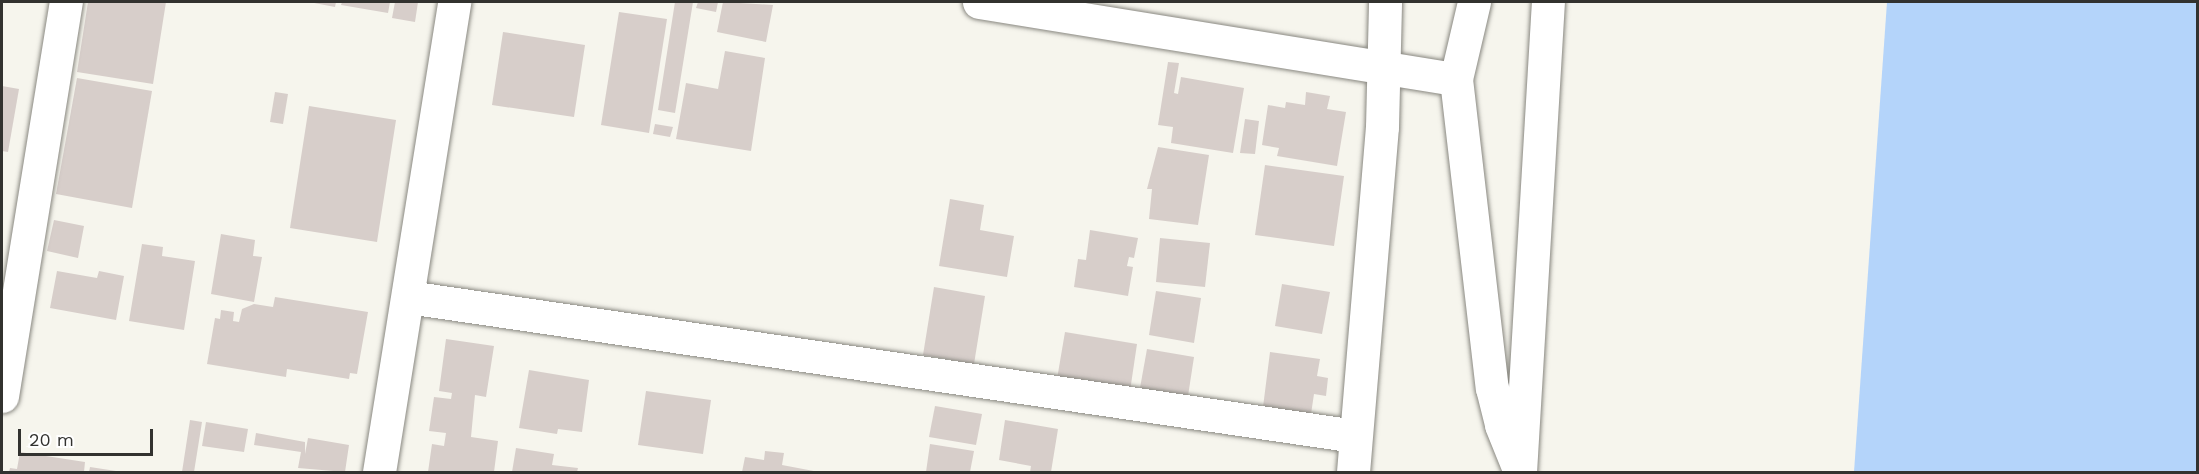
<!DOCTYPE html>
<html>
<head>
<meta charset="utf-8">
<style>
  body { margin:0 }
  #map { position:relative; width:2199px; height:474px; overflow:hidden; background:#f6f5ed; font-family:"Work Sans",sans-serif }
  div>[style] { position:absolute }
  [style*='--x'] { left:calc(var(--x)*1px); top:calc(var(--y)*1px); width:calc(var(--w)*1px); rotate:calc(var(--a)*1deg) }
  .water>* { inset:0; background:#b4d4fa }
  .building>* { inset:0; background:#d7ceca }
  .roads { filter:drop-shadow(0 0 2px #898881) drop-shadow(0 0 2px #898881) }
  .minor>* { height:33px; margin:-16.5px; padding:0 16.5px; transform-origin:16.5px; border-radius:16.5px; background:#fff }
  .tertiary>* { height:33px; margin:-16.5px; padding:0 16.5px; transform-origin:16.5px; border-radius:16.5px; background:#fff }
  span { translate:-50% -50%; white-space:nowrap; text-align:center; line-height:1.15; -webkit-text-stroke:6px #fff; paint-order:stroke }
  .frame { position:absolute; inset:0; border:3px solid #32322f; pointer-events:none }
  .scale { position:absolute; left:18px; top:429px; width:135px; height:27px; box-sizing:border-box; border:3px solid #32322f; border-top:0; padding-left:8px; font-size:18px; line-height:21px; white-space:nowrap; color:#32322f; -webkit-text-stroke:4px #fff; paint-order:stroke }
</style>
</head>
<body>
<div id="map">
  <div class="water">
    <i style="clip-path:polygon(1887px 2px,2197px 2px,2197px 472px,1854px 472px)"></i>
  </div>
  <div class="building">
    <i style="clip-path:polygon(88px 2px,166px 2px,153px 84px,77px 72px)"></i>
    <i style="clip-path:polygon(309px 2px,336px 2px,335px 7px)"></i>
    <i style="clip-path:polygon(342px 2px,390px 2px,388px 13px,341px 5px)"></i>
    <i style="clip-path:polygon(395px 2px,418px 2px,415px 22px,392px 18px)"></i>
    <i style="clip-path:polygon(675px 2px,693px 2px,675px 113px,658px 110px)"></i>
    <i style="clip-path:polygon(698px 2px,718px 2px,716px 12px,696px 8px)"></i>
    <i style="clip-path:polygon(723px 2px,773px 5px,766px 42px,717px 32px)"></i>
    <i style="clip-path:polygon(619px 12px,667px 19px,649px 133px,601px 125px)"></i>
    <i style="clip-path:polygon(503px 32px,585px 45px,574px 117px,492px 105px)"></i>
    <i style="clip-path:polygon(725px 51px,765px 58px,751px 151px,676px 139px,686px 83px,718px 89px)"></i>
    <i style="clip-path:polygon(1168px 62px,1179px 63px,1174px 93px,1178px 94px,1181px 77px,1244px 88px,1233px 153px,1171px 143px,1173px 127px,1158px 125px)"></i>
    <i style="clip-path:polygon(77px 78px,152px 91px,132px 208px,56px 194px)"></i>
    <i style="clip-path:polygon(2px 86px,19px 89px,8px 152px,2px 151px)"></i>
    <i style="clip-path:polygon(275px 92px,288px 94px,283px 124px,270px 122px)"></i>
    <i style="clip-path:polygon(1306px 92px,1330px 96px,1327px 109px,1346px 112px,1337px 166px,1277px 156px,1279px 148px,1262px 145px,1268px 105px,1285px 108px,1286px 102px,1305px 105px)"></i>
    <i style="clip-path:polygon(309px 106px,396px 120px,377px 242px,290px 228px)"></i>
    <i style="clip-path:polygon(1245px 119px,1259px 121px,1255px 154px,1240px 153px)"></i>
    <i style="clip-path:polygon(655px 124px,673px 127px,670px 137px,653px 134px)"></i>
    <i style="clip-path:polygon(1158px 147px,1209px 155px,1198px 225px,1149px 219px,1152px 189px,1147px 189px)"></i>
    <i style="clip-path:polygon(1265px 165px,1344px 176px,1334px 246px,1255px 235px)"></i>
    <i style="clip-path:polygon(950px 199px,984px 205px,980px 230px,1014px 236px,1007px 277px,939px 266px)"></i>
    <i style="clip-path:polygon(54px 220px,84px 226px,78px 258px,47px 251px)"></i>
    <i style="clip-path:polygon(1090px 230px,1138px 238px,1134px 258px,1129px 257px,1127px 266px,1133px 267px,1128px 296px,1074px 287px,1078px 259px,1086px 260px)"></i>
    <i style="clip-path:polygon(221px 234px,255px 240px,253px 256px,262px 257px,254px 302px,211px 294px)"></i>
    <i style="clip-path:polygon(1160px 238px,1210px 243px,1205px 287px,1156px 282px)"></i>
    <i style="clip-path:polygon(142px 244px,163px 247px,162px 256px,195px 261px,184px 330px,129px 321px)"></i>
    <i style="clip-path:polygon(57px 271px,97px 278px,99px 271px,124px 276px,116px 320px,50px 308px)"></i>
    <i style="clip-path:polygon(1282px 284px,1330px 292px,1322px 334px,1275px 326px)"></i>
    <i style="clip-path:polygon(934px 287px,985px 296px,974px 364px,923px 355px)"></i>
    <i style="clip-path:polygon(1156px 291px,1201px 298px,1194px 343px,1149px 335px)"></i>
    <i style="clip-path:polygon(275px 297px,368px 312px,357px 374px,350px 373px,349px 379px,287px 369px,286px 377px,207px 364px,215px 318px,220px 319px,221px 310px,234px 312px,233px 321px,239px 322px,242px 309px,254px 304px,273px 307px)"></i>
    <i style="clip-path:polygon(1065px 332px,1137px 344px,1130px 391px,1057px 379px)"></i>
    <i style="clip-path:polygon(446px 339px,494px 346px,486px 397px,475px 395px,471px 437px,498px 441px,494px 472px,428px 472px,432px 444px,444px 446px,446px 433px,429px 431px,434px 397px,451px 399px,452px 393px,439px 391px)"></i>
    <i style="clip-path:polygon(1147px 349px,1194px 357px,1188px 396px,1140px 388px)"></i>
    <i style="clip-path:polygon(1270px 352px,1320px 359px,1317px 376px,1328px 378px,1326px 396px,1314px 394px,1311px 414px,1263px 407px)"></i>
    <i style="clip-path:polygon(529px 370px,589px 380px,582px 432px,558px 429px,557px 434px,519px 428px)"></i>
    <i style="clip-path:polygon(646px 391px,711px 400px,703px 454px,638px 445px)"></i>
    <i style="clip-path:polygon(935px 406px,982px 414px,976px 445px,929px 437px)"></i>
    <i style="clip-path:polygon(190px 420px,202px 422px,194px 472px,182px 472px)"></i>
    <i style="clip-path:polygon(1005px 420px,1058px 429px,1051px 472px,1030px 472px,1031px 466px,999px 460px)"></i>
    <i style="clip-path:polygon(206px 422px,248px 429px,244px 452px,202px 446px)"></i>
    <i style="clip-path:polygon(256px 433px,305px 442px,305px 454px,308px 438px,349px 445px,345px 472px,298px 468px,301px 452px,254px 445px)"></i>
    <i style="clip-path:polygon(930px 444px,974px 451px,970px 472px,926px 472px)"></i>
    <i style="clip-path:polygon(516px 448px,554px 454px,552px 465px,578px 468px,577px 472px,512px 472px)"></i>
    <i style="clip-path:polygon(765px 451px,784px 453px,782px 465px,819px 472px,742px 472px,745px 457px,764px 460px)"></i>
    <i style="clip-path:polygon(20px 452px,85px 462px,84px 472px,9px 472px,10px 468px,17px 469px)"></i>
    <i style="clip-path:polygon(90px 467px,116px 471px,116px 472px,89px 472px)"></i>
  </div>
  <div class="roads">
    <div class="minor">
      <i style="--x:979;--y:2;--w:483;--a:9.2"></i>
      <i style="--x:1474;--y:2;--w:79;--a:103.2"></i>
      <i style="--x:1456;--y:79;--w:311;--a:83.4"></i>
      <i style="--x:1492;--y:388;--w:38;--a:76"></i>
      <i style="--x:1501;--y:425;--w:51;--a:68"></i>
      <i style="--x:408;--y:297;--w:957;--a:8.35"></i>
      <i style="--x:2;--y:396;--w:399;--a:-80.8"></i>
      <i style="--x:379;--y:472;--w:476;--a:-80.9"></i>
      <i style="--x:1353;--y:472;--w:346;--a:-85.2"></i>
      <i style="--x:1382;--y:127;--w:125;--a:-88.6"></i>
    </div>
    <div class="tertiary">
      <i style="--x:1520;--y:472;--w:471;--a:-86.6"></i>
    </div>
  </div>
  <div class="frame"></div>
  <div class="scale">20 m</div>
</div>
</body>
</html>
